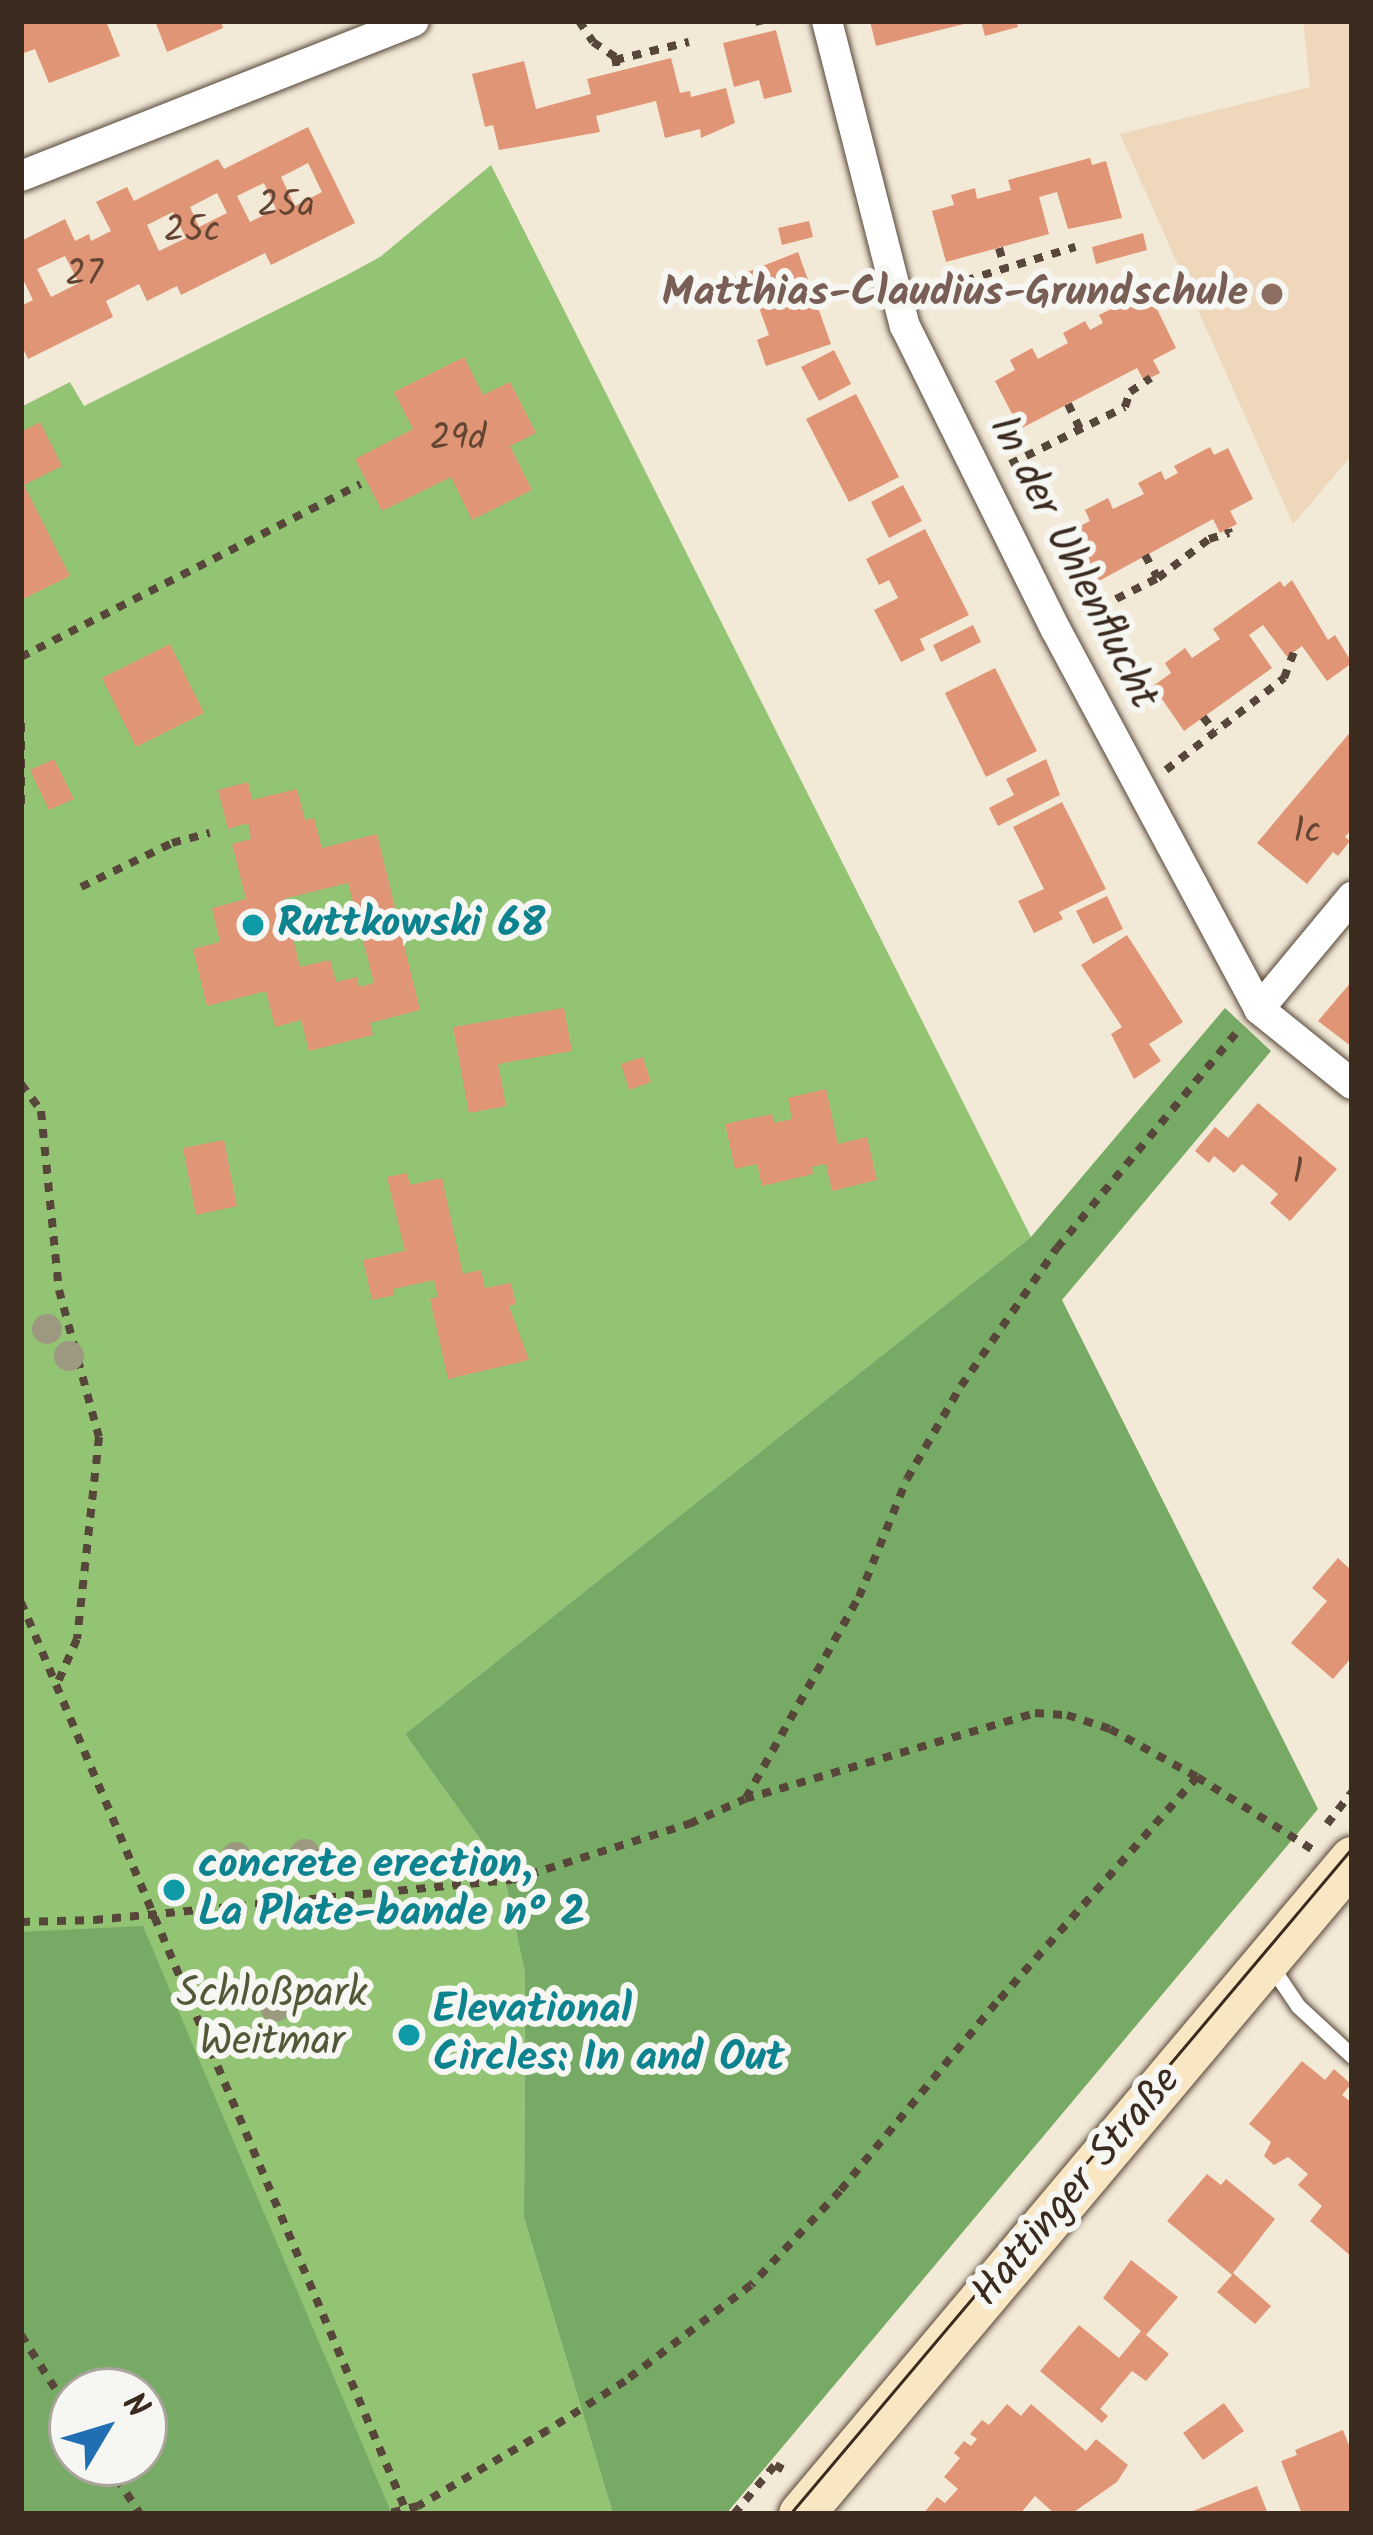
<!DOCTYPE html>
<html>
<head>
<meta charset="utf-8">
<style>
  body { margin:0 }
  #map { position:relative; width:1373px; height:2535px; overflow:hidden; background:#f3e9d7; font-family:Kalam,sans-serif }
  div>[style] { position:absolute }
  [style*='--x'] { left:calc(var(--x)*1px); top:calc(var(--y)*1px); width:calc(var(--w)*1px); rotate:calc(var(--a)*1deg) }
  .built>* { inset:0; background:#eed7bb }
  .green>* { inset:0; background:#93c473 }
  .forest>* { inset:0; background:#76aa65 }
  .building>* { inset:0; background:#e09676 }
  .path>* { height:8px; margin-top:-4px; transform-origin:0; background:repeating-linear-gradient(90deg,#57473a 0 9px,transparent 0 18px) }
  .roads { filter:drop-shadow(0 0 3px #57473a) drop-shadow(0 0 3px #57473a) }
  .lane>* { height:15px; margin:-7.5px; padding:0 7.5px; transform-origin:7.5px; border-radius:7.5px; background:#fff }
  .street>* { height:30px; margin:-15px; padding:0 15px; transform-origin:15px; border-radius:15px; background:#fff }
  .secondary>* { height:45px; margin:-22.5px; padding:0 22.5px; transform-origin:22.5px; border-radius:22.5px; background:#f9e7c3 }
  .tram>* { height:3px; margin:-1.5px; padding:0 1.5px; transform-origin:1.5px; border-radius:1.5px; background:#3b2a1e }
  .trees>* { width:30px; height:30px; margin:-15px; border-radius:50%; background:#9c9980 }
  .dots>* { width:33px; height:33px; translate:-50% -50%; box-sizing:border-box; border:6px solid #f6f6f2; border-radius:50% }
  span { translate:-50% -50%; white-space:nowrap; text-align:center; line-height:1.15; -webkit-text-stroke:12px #f6f6f2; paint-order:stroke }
  .number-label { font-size:36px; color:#644534 }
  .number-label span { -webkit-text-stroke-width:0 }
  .education-label { font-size:42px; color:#785e54; font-weight:700 }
  .right { translate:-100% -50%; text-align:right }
  .street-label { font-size:42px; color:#3b2a1e }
  .culture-label { font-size:42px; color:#0d838f; font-weight:700 }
  .left { translate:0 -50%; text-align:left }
  .park-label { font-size:42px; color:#555838 }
  .frame { position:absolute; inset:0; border:24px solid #3b2a1e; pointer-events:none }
  .north { position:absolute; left:48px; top:2367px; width:120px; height:120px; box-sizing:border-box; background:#f6f6f2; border:3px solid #aba49d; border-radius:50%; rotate:52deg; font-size:33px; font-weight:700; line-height:48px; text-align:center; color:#3b2a1e }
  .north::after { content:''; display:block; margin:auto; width:42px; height:54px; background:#1f6fb2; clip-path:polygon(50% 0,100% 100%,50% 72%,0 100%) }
</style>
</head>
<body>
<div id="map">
  <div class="built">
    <i style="clip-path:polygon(1303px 21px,1352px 21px,1352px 455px,1293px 524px,1120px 134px,1310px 87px)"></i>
  </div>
  <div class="green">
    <i style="clip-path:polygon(evenodd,491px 165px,1031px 1237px,405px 1734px,503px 1871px,525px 1973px,524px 2218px,613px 2514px,64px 2514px,21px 2471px,21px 407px,70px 382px,84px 406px,345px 276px,380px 257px,491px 165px,72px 2391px,144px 2391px,144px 2463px,72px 2463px,72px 2391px)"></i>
  </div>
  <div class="forest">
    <i style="clip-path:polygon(1225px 1008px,1271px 1051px,1062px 1300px,1318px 1809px,726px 2514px,613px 2514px,524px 2218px,525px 1973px,503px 1871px,405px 1734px,1031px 1237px)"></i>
    <i style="clip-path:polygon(evenodd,143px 1926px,194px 2048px,392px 2514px,21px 2514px,21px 1932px,143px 1926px,72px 2391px,144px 2391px,144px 2463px,72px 2463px,72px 2391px)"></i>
  </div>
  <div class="building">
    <i style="clip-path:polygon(21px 21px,106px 21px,120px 56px,49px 83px,35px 49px,21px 54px)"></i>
    <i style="clip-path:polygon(155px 21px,221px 21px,223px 28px,167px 52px)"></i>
    <i style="clip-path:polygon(870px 21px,968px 21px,968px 23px,876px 46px)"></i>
    <i style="clip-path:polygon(981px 21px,1016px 21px,1018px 27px,985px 36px)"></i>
    <i style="clip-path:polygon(776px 30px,792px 92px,764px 99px,759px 80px,734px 87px,723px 43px)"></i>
    <i style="clip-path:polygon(671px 58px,680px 93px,690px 91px,691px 97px,726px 88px,735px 123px,701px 138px,700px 129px,665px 138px,656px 101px,596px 116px,600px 132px,499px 150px,493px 125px,485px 127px,472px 74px,524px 61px,536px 109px,591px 94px,587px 79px)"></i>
    <i style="clip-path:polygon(evenodd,308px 127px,355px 223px,271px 265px,265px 253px,181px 295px,177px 286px,147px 301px,139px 284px,106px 301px,113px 317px,28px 359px,21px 344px,21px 306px,33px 300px,21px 275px,21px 241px,65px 219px,75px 241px,89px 234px,91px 241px,111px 231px,96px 202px,127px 187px,134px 201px,218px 159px,224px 169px,308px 127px,308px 163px,322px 192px,295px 206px,281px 177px,308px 163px,308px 127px,264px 183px,276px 209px,250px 222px,237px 196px,264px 183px,308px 127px,217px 193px,227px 213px,199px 227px,190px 207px,217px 193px,308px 127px,173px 212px,186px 238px,159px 251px,147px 225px,173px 212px,308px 127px,65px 256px,79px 283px,51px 297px,37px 269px,65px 256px)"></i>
    <i style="clip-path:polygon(1090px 158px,1092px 165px,1106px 161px,1122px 218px,1068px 229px,1057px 192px,1039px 197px,1049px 234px,946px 262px,932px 211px,954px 205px,951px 195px,975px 188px,977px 199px,1011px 190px,1008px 180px)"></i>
    <i style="clip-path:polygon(809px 221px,813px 237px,782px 245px,778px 228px)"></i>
    <i style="clip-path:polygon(1143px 233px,1147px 250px,1096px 264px,1092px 247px)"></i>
    <i style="clip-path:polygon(798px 252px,831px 344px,766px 366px,757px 340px,769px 335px,756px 299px,744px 304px,735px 277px)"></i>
    <i style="clip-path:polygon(1134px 298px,1138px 306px,1152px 299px,1176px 348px,1153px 360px,1160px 373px,1144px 381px,1137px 368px,1020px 429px,995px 381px,1015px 370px,1010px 360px,1032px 348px,1038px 359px,1068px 343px,1063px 333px,1085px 321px,1090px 330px,1103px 323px,1099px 315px)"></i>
    <i style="clip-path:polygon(834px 350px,851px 384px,819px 401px,801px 367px)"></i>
    <i style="clip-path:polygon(464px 357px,483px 395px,510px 382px,536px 433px,510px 446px,532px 490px,472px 520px,451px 477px,382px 511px,355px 459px,413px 429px,394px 392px)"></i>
    <i style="clip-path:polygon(856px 394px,899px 477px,849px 502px,806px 419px)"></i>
    <i style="clip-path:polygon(40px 422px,62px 466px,24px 485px,70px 576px,21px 600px,21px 432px)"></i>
    <i style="clip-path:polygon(1210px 447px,1214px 455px,1228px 448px,1253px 499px,1230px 511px,1237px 524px,1220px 533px,1213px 519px,1097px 582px,1070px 531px,1090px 521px,1085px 510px,1108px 498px,1113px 509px,1144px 494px,1138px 483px,1161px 471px,1165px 480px,1178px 473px,1174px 466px)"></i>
    <i style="clip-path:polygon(903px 485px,922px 521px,889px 538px,871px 502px)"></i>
    <i style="clip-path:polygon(925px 529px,969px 615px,920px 639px,925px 650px,901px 662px,874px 610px,898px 598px,889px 580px,879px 585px,866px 559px)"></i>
    <i style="clip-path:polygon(1292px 580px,1328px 640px,1335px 635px,1352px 663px,1327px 681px,1302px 646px,1287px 657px,1263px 625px,1249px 635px,1272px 668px,1184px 731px,1153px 686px,1171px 673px,1165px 663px,1185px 648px,1192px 658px,1220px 639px,1213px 629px,1280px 581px,1284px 587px)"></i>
    <i style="clip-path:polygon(973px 625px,981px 642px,941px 662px,933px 645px)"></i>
    <i style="clip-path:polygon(170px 644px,204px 713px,136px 747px,102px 678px)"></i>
    <i style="clip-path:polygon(995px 668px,1037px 751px,986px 777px,945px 693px)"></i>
    <i style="clip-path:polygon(1352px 730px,1352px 829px,1345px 837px,1350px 841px,1338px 856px,1333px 852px,1307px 884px,1257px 843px)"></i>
    <i style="clip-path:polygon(54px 759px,74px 799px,49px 810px,30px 770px)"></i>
    <i style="clip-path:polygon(1046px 759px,1060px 795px,998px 826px,989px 808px,1014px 795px,1006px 779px)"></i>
    <i style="clip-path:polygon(evenodd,248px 782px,252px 800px,297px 789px,305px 820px,314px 818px,322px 848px,377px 834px,420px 1010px,370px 1023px,373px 1035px,309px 1051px,301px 1020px,275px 1027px,266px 991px,207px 1006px,193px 949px,220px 942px,212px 908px,246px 899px,232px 844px,251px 839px,248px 823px,228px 829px,218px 790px,248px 782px,348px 883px,374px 983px,359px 987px,357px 977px,336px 982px,330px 960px,300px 967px,283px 899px,348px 883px)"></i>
    <i style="clip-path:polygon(1062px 802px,1106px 889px,1059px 912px,1063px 919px,1034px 933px,1018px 901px,1044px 889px,1013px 827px)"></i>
    <i style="clip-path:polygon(1107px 896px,1123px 929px,1093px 944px,1076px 911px)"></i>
    <i style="clip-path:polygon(1127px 935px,1183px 1022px,1149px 1044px,1161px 1061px,1134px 1079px,1111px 1034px,1122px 1027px,1081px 965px)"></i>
    <i style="clip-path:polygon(1352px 981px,1352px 1047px,1318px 1021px)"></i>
    <i style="clip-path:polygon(564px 1008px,572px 1051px,498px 1064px,506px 1106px,469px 1113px,453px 1027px)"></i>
    <i style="clip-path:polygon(643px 1057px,651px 1082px,629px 1090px,621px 1064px)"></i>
    <i style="clip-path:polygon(826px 1089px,838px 1144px,867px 1137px,877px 1180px,832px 1191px,826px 1164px,812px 1167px,813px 1174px,762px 1186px,757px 1164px,735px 1169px,725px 1124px,772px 1114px,774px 1123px,792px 1119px,788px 1098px)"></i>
    <i style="clip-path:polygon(1258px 1103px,1337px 1169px,1290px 1221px,1270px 1203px,1278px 1194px,1242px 1164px,1234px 1173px,1214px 1156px,1209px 1163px,1195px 1151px,1215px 1127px,1228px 1138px)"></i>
    <i style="clip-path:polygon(224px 1140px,237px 1206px,196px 1215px,183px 1148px)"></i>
    <i style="clip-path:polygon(407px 1173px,410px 1185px,442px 1178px,463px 1274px,481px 1270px,485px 1288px,511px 1283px,516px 1304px,509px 1306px,529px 1360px,448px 1379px,430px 1299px,438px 1297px,434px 1280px,393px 1289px,394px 1295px,372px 1300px,363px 1260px,405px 1251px,387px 1177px)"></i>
    <i style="clip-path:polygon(1338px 1558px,1352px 1571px,1352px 1657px,1333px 1679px,1291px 1643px,1327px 1601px,1312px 1588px)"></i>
    <i style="clip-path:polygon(1302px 2061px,1325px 2080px,1334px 2069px,1351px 2084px,1342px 2095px,1352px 2103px,1352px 2257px,1310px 2221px,1322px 2206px,1298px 2185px,1308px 2174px,1288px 2157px,1274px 2165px,1264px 2156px,1271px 2142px,1249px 2124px)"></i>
    <i style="clip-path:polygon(1207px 2174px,1221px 2185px,1226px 2179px,1275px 2219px,1233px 2273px,1271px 2306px,1255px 2324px,1217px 2292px,1232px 2275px,1167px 2221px)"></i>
    <i style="clip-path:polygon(1131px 2260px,1178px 2297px,1146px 2335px,1169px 2354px,1146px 2381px,1132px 2371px,1100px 2409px,1108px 2416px,1102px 2423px,1040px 2371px,1079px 2325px,1119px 2358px,1141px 2331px,1103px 2298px)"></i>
    <i style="clip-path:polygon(1224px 2403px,1244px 2431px,1203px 2460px,1183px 2433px)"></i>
    <i style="clip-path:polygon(1007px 2404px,1021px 2416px,1031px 2404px,1086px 2451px,1096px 2439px,1128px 2465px,1117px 2482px,1071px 2514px,1055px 2514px,1035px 2496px,1020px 2514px,923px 2514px,937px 2497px,945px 2503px,958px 2489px,944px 2477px,960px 2458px,954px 2453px,964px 2441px,971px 2446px,977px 2439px,970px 2434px,982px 2420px,989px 2425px)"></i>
    <i style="clip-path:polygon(1343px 2430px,1352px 2453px,1352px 2514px,1302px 2514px,1281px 2461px,1297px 2455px,1295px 2450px)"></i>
    <i style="clip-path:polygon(1257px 2486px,1268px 2514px,1185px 2514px)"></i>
  </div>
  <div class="path">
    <i style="--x:579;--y:21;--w:25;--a:56"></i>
    <i style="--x:593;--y:42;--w:27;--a:34"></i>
    <i style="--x:615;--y:57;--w:11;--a:80"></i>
    <i style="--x:759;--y:21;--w:4;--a:76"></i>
    <i style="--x:615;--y:60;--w:76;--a:-13.7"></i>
    <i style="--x:999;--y:248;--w:21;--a:73"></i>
    <i style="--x:931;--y:291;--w:151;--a:-17"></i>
    <i style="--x:1068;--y:404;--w:28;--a:64"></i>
    <i style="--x:1010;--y:464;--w:128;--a:-26.4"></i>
    <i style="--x:1125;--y:407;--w:16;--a:-72"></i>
    <i style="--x:1130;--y:392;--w:25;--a:-34"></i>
    <i style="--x:1145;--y:555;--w:26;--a:61"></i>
    <i style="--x:1084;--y:615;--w:83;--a:-26.6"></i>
    <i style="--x:1158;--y:578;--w:64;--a:-37.4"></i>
    <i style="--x:1209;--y:539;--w:21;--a:-17"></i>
    <i style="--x:1229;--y:533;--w:4;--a:-104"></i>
    <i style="--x:21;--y:657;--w:381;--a:-27"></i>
    <i style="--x:1203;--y:717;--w:19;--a:51"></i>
    <i style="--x:21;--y:723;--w:81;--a:90"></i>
    <i style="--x:1166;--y:770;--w:150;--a:-37.9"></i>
    <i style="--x:1284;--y:678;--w:28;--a:-69"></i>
    <i style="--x:81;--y:887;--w:101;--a:-25.8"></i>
    <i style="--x:172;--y:843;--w:39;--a:-15"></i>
    <i style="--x:21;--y:1084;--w:34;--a:53"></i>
    <i style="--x:41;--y:1111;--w:180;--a:84.3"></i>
    <i style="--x:59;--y:1290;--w:152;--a:74.8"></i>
    <i style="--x:99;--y:1437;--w:203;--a:96.2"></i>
    <i style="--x:77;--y:1639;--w:49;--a:114"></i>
    <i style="--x:21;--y:1602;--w:989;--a:67.04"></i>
    <i style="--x:1197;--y:1777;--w:136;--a:32.1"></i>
    <i style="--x:746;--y:1798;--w:231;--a:-60.7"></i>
    <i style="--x:859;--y:1597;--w:127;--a:-67.9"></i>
    <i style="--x:907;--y:1479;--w:108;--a:-59.9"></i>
    <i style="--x:961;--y:1386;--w:168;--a:-55.2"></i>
    <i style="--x:1057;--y:1248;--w:281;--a:-50.2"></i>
    <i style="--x:1327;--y:1824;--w:41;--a:-52"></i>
    <i style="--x:21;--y:1922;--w:73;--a:-1.6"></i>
    <i style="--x:94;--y:1920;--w:420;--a:-5.5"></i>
    <i style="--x:512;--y:1880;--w:186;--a:-17.6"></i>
    <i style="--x:689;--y:1824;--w:61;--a:-24.1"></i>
    <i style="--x:745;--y:1799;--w:302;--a:-16.5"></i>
    <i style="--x:1035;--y:1713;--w:32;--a:4"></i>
    <i style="--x:1067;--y:1715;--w:45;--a:18"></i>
    <i style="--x:1110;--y:1729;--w:99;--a:28.9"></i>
    <i style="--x:1197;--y:1777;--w:302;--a:131.6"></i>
    <i style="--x:996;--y:2003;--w:244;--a:129.7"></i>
    <i style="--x:840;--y:2191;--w:129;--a:133.4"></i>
    <i style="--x:751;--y:2285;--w:158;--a:142.7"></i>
    <i style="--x:625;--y:2381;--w:91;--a:147.5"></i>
    <i style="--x:548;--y:2430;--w:151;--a:149.7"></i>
    <i style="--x:418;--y:2506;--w:33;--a:166"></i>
    <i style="--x:21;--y:2335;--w:95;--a:57.5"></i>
    <i style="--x:107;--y:2463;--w:61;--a:57.1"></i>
    <i style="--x:734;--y:2514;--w:64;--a:-50.1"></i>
    <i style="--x:775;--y:2465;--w:13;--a:29"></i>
  </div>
  <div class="roads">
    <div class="lane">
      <i style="--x:1269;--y:1963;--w:52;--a:56"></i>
      <i style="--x:1298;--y:2006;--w:74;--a:42.8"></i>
    </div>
    <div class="street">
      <i style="--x:827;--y:21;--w:315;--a:75.7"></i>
      <i style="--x:905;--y:326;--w:339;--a:63.6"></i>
      <i style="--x:1056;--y:630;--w:430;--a:61.8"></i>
      <i style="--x:1259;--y:1009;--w:119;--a:38.9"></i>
      <i style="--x:21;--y:176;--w:422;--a:-21.5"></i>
      <i style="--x:1259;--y:1009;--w:146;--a:-50.3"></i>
    </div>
    <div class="secondary">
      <i style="--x:801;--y:2514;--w:856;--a:-49.93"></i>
    </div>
  </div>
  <div class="tram">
    <i style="--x:790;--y:2514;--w:871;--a:-49.84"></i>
  </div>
  <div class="trees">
    <i style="left:47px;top:1329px"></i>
    <i style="left:69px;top:1356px"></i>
    <i style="left:305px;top:1854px"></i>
    <i style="left:236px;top:1857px"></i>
    <i style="left:275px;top:2007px"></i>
  </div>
  <div class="dots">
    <i style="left:1272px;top:294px;background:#8d6e63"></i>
    <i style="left:253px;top:925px;background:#0f9aa8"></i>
    <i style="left:174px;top:1890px;background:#0f9aa8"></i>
    <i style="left:409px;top:2035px;background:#0f9aa8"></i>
  </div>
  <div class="number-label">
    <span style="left:286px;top:207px">25a</span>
    <span style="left:192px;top:232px">25c</span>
    <span style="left:84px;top:276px">27</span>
    <span style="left:458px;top:440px">29d</span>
    <span style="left:1307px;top:833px">1c</span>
    <span style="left:1298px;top:1174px">1</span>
  </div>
  <div class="education-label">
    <span class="right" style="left:1248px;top:294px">Matthias-Claudius-Grundschule</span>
  </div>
  <div class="street-label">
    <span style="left:1072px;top:563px;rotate:63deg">In der Uhlenflucht</span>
    <span style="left:1077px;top:2187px;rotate:-50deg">Hattinger Straße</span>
  </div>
  <div class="culture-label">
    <span class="left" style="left:277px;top:925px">Ruttkowski 68</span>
    <span class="left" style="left:198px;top:1890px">concrete erection,<br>La Plate-bande n° 2</span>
    <span class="left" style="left:433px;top:2035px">Elevational<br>Circles: In and Out</span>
  </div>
  <div class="park-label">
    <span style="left:272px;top:2019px">Schloßpark<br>Weitmar</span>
  </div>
  <div class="frame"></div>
  <div class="north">N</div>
</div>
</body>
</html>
